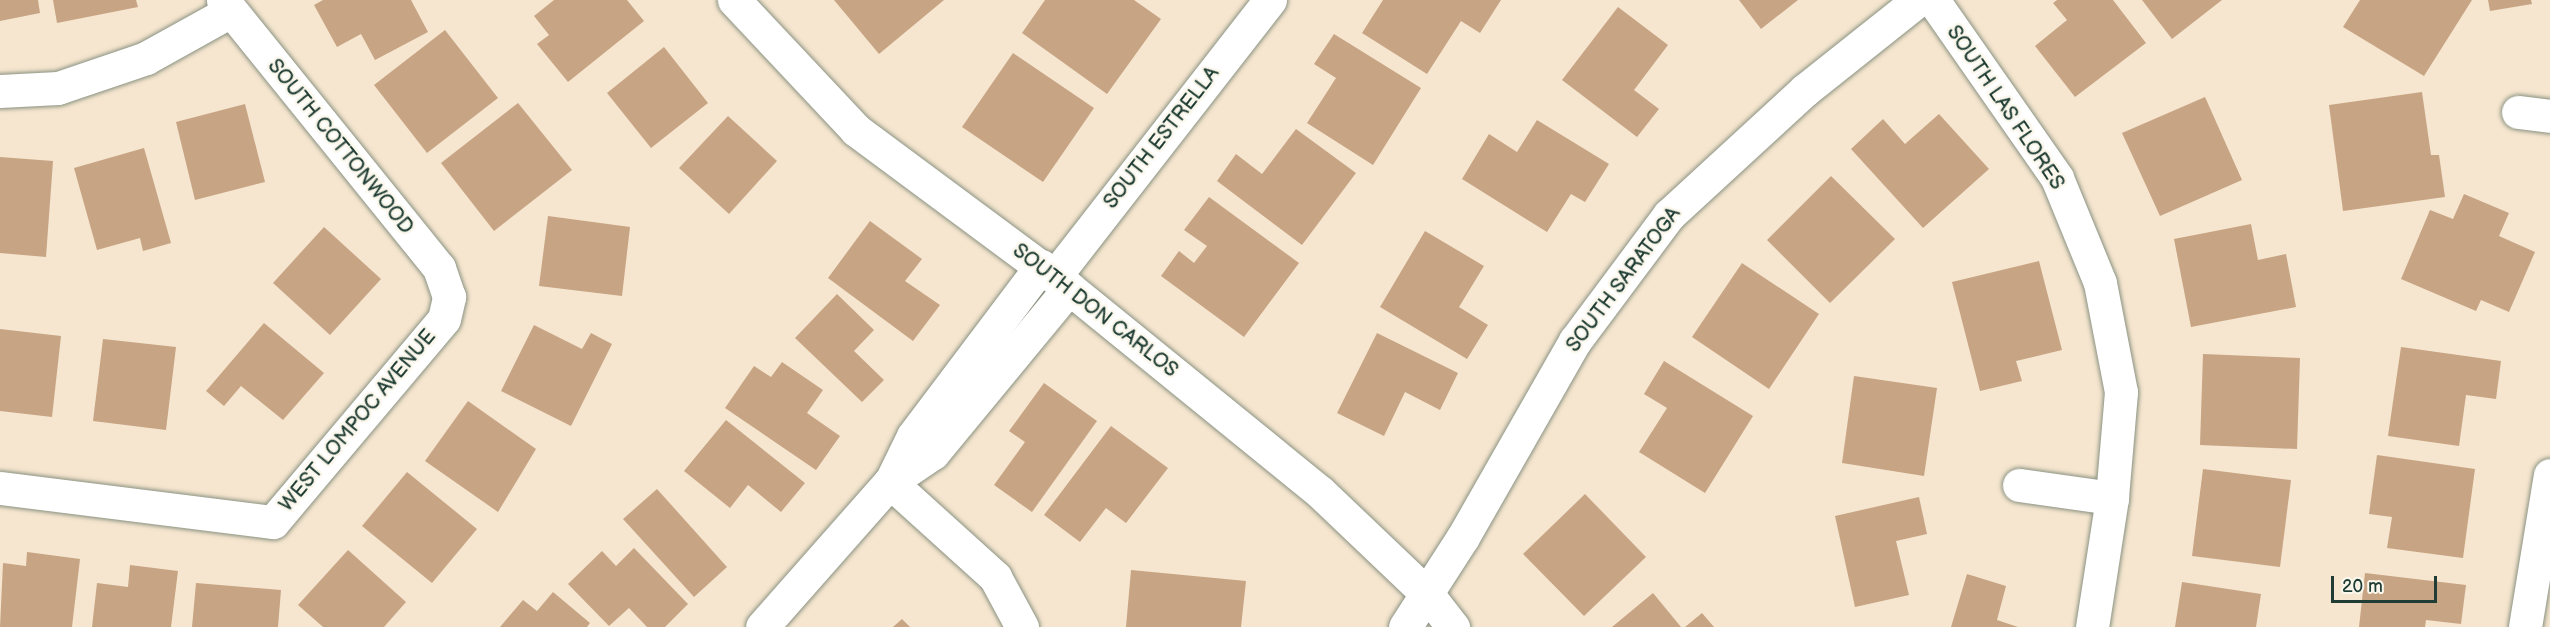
<!DOCTYPE html>
<html>
<head>
<meta charset="utf-8">
<style>
  body { margin:0 }
  #map { position:relative; width:2550px; height:627px; overflow:hidden; background:#f6e6cf; font-family:"Balsamiq Sans",sans-serif }
  div>[style] { position:absolute }
  [style*='--x'] { left:calc(var(--x)*1px); top:calc(var(--y)*1px); width:calc(var(--w)*1px); rotate:calc(var(--a)*1deg) }
  .building>* { inset:0; background:#c7a484 }
  .roads { filter:drop-shadow(0 0 2px #8a9282) drop-shadow(0 0 2px #8a9282) }
  .minor>* { height:33px; margin:-16.5px; padding:0 16.5px; transform-origin:16.5px; border-radius:16.5px; background:#fff }
  span { translate:-50% -50%; white-space:nowrap; text-align:center; line-height:1.15; -webkit-text-stroke:5px #fbf7ec; paint-order:stroke }
  .street-label { font-size:20px; color:#1f3d34 }
  .scale { position:absolute; left:2331px; top:576px; width:106px; height:27px; box-sizing:border-box; border:3px solid #1f3d34; border-top:0; padding-left:8px; font-size:18px; line-height:21px; white-space:nowrap; color:#1f3d34; -webkit-text-stroke:4px #fbf7ec; paint-order:stroke }
</style>
</head>
<body>
<div id="map">
  <div class="building">
    <i style="clip-path:polygon(0 0,38px 0,40px 13px,0 21px)"></i>
    <i style="clip-path:polygon(53px 0,136px 0,138px 7px,57px 23px)"></i>
    <i style="clip-path:polygon(323px 0,411px 0,428px 32px,375px 60px,361px 34px,337px 47px,314px 5px)"></i>
    <i style="clip-path:polygon(554px 0,627px 0,644px 21px,568px 82px,537px 44px,549px 35px,534px 16px)"></i>
    <i style="clip-path:polygon(834px 0,944px 0,879px 54px)"></i>
    <i style="clip-path:polygon(1045px 0,1134px 0,1161px 19px,1107px 94px,1022px 33px)"></i>
    <i style="clip-path:polygon(1383px 0,1501px 0,1480px 33px,1461px 21px,1427px 74px,1362px 33px)"></i>
    <i style="clip-path:polygon(1739px 0,1798px 0,1761px 29px)"></i>
    <i style="clip-path:polygon(2057px 0,2113px 0,2146px 43px,2075px 97px,2035px 46px,2067px 20px,2053px 3px)"></i>
    <i style="clip-path:polygon(2142px 0,2222px 0,2172px 39px)"></i>
    <i style="clip-path:polygon(2360px 0,2472px 0,2424px 76px,2343px 27px)"></i>
    <i style="clip-path:polygon(2488px 0,2531px 0,2532px 4px,2490px 11px)"></i>
    <i style="clip-path:polygon(1618px 7px,1668px 45px,1634px 90px,1659px 109px,1637px 137px,1562px 80px)"></i>
    <i style="clip-path:polygon(445px 30px,498px 98px,427px 153px,374px 85px)"></i>
    <i style="clip-path:polygon(1334px 34px,1421px 88px,1373px 165px,1307px 123px,1336px 78px,1314px 64px)"></i>
    <i style="clip-path:polygon(664px 47px,708px 103px,651px 148px,607px 93px)"></i>
    <i style="clip-path:polygon(1013px 53px,1094px 108px,1043px 182px,962px 127px)"></i>
    <i style="clip-path:polygon(2422px 92px,2431px 155px,2439px 155px,2445px 197px,2343px 211px,2329px 105px)"></i>
    <i style="clip-path:polygon(2205px 97px,2242px 180px,2160px 216px,2122px 133px)"></i>
    <i style="clip-path:polygon(518px 103px,572px 170px,494px 231px,441px 163px)"></i>
    <i style="clip-path:polygon(245px 104px,265px 182px,195px 200px,176px 122px)"></i>
    <i style="clip-path:polygon(1939px 114px,1989px 169px,1923px 228px,1851px 149px,1883px 119px,1905px 144px)"></i>
    <i style="clip-path:polygon(728px 116px,777px 161px,729px 214px,679px 168px)"></i>
    <i style="clip-path:polygon(1537px 120px,1609px 164px,1585px 202px,1571px 194px,1547px 232px,1462px 179px,1489px 134px,1517px 152px)"></i>
    <i style="clip-path:polygon(1296px 129px,1356px 173px,1302px 245px,1217px 181px,1236px 154px,1262px 174px)"></i>
    <i style="clip-path:polygon(144px 148px,171px 243px,143px 251px,140px 238px,97px 250px,74px 168px)"></i>
    <i style="clip-path:polygon(0 157px,53px 161px,46px 257px,0 253px)"></i>
    <i style="clip-path:polygon(1831px 176px,1895px 239px,1830px 303px,1767px 240px)"></i>
    <i style="clip-path:polygon(2464px 194px,2509px 213px,2499px 236px,2535px 252px,2509px 312px,2481px 300px,2476px 311px,2401px 279px,2430px 210px,2453px 219px)"></i>
    <i style="clip-path:polygon(1209px 197px,1299px 263px,1244px 337px,1161px 276px,1179px 251px,1194px 263px,1207px 246px,1184px 230px)"></i>
    <i style="clip-path:polygon(548px 216px,630px 227px,622px 296px,539px 286px)"></i>
    <i style="clip-path:polygon(870px 221px,922px 259px,905px 281px,940px 305px,913px 341px,828px 278px)"></i>
    <i style="clip-path:polygon(2251px 224px,2258px 260px,2286px 254px,2296px 307px,2191px 327px,2174px 239px)"></i>
    <i style="clip-path:polygon(324px 227px,381px 279px,330px 335px,273px 283px)"></i>
    <i style="clip-path:polygon(1425px 231px,1484px 266px,1459px 307px,1488px 325px,1467px 359px,1380px 307px)"></i>
    <i style="clip-path:polygon(2039px 261px,2062px 350px,2016px 361px,2022px 381px,1980px 391px,1952px 282px)"></i>
    <i style="clip-path:polygon(1742px 263px,1819px 314px,1769px 389px,1692px 337px)"></i>
    <i style="clip-path:polygon(837px 294px,874px 330px,854px 351px,884px 380px,862px 402px,795px 338px)"></i>
    <i style="clip-path:polygon(264px 323px,324px 373px,283px 420px,241px 386px,224px 406px,206px 391px)"></i>
    <i style="clip-path:polygon(534px 325px,582px 349px,591px 333px,612px 344px,571px 426px,501px 391px)"></i>
    <i style="clip-path:polygon(0 329px,61px 336px,52px 417px,0 411px)"></i>
    <i style="clip-path:polygon(1377px 333px,1458px 373px,1440px 410px,1405px 392px,1384px 436px,1337px 413px)"></i>
    <i style="clip-path:polygon(103px 339px,176px 347px,166px 430px,93px 421px)"></i>
    <i style="clip-path:polygon(2401px 347px,2501px 361px,2496px 399px,2466px 395px,2459px 446px,2388px 436px)"></i>
    <i style="clip-path:polygon(2203px 354px,2300px 358px,2297px 449px,2200px 445px)"></i>
    <i style="clip-path:polygon(1664px 361px,1753px 416px,1705px 493px,1639px 452px,1667px 408px,1644px 394px)"></i>
    <i style="clip-path:polygon(782px 362px,823px 390px,807px 413px,840px 436px,816px 470px,725px 408px,754px 366px,771px 377px)"></i>
    <i style="clip-path:polygon(1854px 376px,1937px 388px,1924px 476px,1842px 463px)"></i>
    <i style="clip-path:polygon(1044px 383px,1097px 421px,1032px 512px,994px 485px,1025px 442px,1009px 431px)"></i>
    <i style="clip-path:polygon(468px 401px,536px 449px,498px 512px,425px 461px)"></i>
    <i style="clip-path:polygon(726px 420px,805px 483px,781px 512px,748px 485px,730px 508px,684px 471px)"></i>
    <i style="clip-path:polygon(1111px 426px,1168px 468px,1126px 523px,1106px 508px,1080px 542px,1044px 515px)"></i>
    <i style="clip-path:polygon(2377px 455px,2475px 469px,2463px 558px,2387px 548px,2392px 517px,2369px 514px)"></i>
    <i style="clip-path:polygon(2203px 469px,2291px 480px,2280px 567px,2192px 556px)"></i>
    <i style="clip-path:polygon(407px 472px,477px 529px,432px 583px,362px 526px)"></i>
    <i style="clip-path:polygon(657px 489px,727px 567px,694px 597px,623px 519px)"></i>
    <i style="clip-path:polygon(1585px 494px,1646px 557px,1584px 616px,1523px 554px)"></i>
    <i style="clip-path:polygon(1919px 497px,1927px 534px,1896px 541px,1909px 595px,1855px 607px,1835px 516px)"></i>
    <i style="clip-path:polygon(634px 548px,688px 604px,665px 627px,647px 627px,629px 608px,609px 626px,568px 584px,602px 551px,616px 566px)"></i>
    <i style="clip-path:polygon(348px 550px,406px 602px,384px 627px,323px 627px,298px 605px)"></i>
    <i style="clip-path:polygon(27px 552px,80px 559px,72px 627px,0 627px,3px 563px,26px 566px)"></i>
    <i style="clip-path:polygon(130px 565px,178px 571px,171px 627px,92px 627px,97px 583px,128px 587px)"></i>
    <i style="clip-path:polygon(1131px 570px,1246px 581px,1241px 627px,1126px 627px)"></i>
    <i style="clip-path:polygon(2365px 573px,2466px 585px,2461px 624px,2426px 620px,2425px 627px,2359px 627px)"></i>
    <i style="clip-path:polygon(1967px 574px,2006px 586px,1997px 620px,2018px 627px,1951px 627px)"></i>
    <i style="clip-path:polygon(2182px 582px,2261px 594px,2256px 627px,2175px 627px)"></i>
    <i style="clip-path:polygon(196px 583px,281px 590px,278px 627px,192px 627px)"></i>
    <i style="clip-path:polygon(553px 592px,590px 623px,587px 627px,500px 627px,523px 600px,537px 611px)"></i>
    <i style="clip-path:polygon(1653px 593px,1681px 627px,1612px 627px)"></i>
    <i style="clip-path:polygon(1702px 613px,1714px 627px,1685px 627px)"></i>
    <i style="clip-path:polygon(902px 619px,910px 627px,893px 627px)"></i>
  </div>
  <div class="roads">
    <div class="minor">
      <i style="--x:734;--y:0;--w:178;--a:46.8"></i>
      <i style="--x:856;--y:130;--w:265;--a:36.6"></i>
      <i style="--x:1069;--y:288;--w:323;--a:39.1"></i>
      <i style="--x:1320;--y:492;--w:149;--a:43.6"></i>
      <i style="--x:1428;--y:595;--w:41;--a:52"></i>
      <i style="--x:1933;--y:0;--w:217;--a:55.1"></i>
      <i style="--x:2057;--y:178;--w:113;--a:67.7"></i>
      <i style="--x:2100;--y:283;--w:111;--a:79.1"></i>
      <i style="--x:2121;--y:392;--w:106;--a:94.9"></i>
      <i style="--x:2112;--y:498;--w:131;--a:98.8"></i>
      <i style="--x:0;--y:91;--w:58;--a:-3"></i>
      <i style="--x:58;--y:88;--w:93;--a:-18.8"></i>
      <i style="--x:146;--y:58;--w:95;--a:-29"></i>
      <i style="--x:2518;--y:112;--w:32;--a:7"></i>
      <i style="--x:1055;--y:276;--w:350;--a:-52.1"></i>
      <i style="--x:891;--y:481;--w:50;--a:-63.9"></i>
      <i style="--x:913;--y:436;--w:213;--a:-53"></i>
      <i style="--x:890;--y:482;--w:142;--a:42.1"></i>
      <i style="--x:995;--y:577;--w:57;--a:61.6"></i>
      <i style="--x:2019;--y:485;--w:94;--a:8"></i>
      <i style="--x:0;--y:488;--w:275;--a:7.1"></i>
      <i style="--x:273;--y:522;--w:265;--a:-49.9"></i>
      <i style="--x:444;--y:319;--w:23;--a:-77"></i>
      <i style="--x:449;--y:297;--w:31;--a:-109"></i>
      <i style="--x:439;--y:268;--w:344;--a:-128.9"></i>
      <i style="--x:762;--y:627;--w:193;--a:-48.6"></i>
      <i style="--x:890;--y:482;--w:52;--a:-34"></i>
      <i style="--x:933;--y:453;--w:214;--a:-50.5"></i>
      <i style="--x:1405;--y:627;--w:107;--a:-57.2"></i>
      <i style="--x:1463;--y:537;--w:226;--a:-60.3"></i>
      <i style="--x:1575;--y:341;--w:157;--a:-53.3"></i>
      <i style="--x:1669;--y:215;--w:185;--a:-42.6"></i>
      <i style="--x:1805;--y:90;--w:144;--a:-38.5"></i>
      <i style="--x:2525;--y:627;--w:154;--a:-80.7"></i>
    </div>
  </div>
  <div class="street-label">
    <span style="left:2005px;top:108px;rotate:56deg">SOUTH LAS FLORES</span>
    <span style="left:1162px;top:138px;rotate:-52deg">SOUTH ESTRELLA</span>
    <span style="left:340px;top:147px;rotate:51deg">SOUTH COTTONWOOD</span>
    <span style="left:1624px;top:280px;rotate:-53deg">SOUTH SARATOGA</span>
    <span style="left:1095px;top:311px;rotate:38deg">SOUTH DON CARLOS</span>
    <span style="left:358px;top:421px;rotate:-50deg">WEST LOMPOC AVENUE</span>
  </div>
  <div class="scale">20 m</div>
</div>
</body>
</html>
